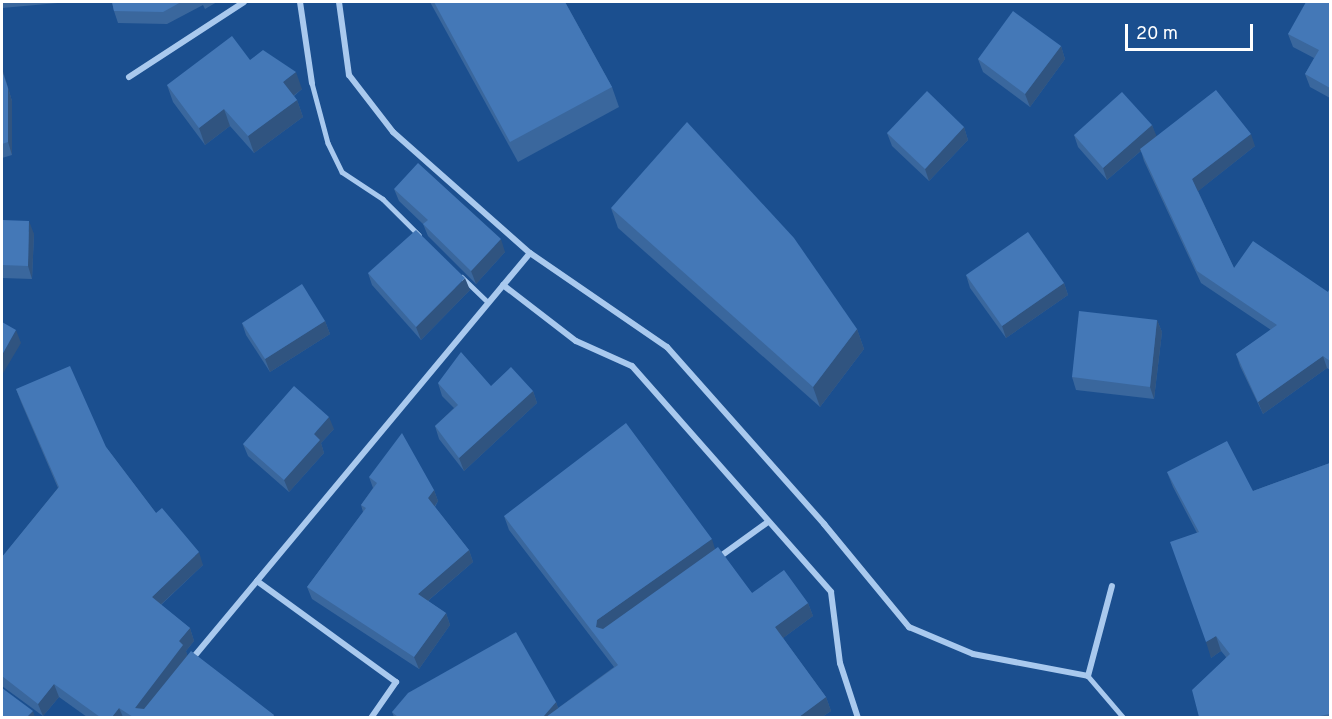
<!DOCTYPE html>
<html>
<head>
<meta charset="utf-8">
<style>
  body { margin:0 }
  #map { position:relative; width:1332px; height:719px; overflow:hidden; background:#1b4f8f; font-family:Overpass,sans-serif }
  div>[style] { position:absolute }
  [style*='--x'] { left:calc(var(--x)*1px); top:calc(var(--y)*1px); width:calc(var(--w)*1px); rotate:calc(var(--a)*1deg) }
  .service>* { height:4.5px; margin:-2.25px; padding:0 2.25px; transform-origin:2.25px; border-radius:2.25px; background:#a9c9ee }
  .minor>* { height:6px; margin:-3px; padding:0 3px; transform-origin:3px; border-radius:3px; background:#a9c9ee }
  .wall>* { inset:0; background:#3a679d }
  .shaded-wall>* { inset:0; background:#305480 }
  .building>* { inset:0; background:#4478b7 }
  span { translate:-50% -50%; white-space:nowrap; text-align:center; line-height:1.15; -webkit-text-stroke:4.5px #1b4f8f; paint-order:stroke }
  .frame { position:absolute; inset:0; border:3px solid #fff; pointer-events:none }
  .scale { position:absolute; left:1125px; top:24px; width:128px; height:27px; box-sizing:border-box; border:3px solid #fff; border-top:0; padding-left:8px; font-size:18px; line-height:21px; white-space:nowrap; color:#fff; -webkit-text-stroke:4px #1b4f8f; paint-order:stroke }
</style>
</head>
<body>
<div id="map">
  <div class="service">
    <i style="--x:312;--y:83;--w:62;--a:75.1"></i>
    <i style="--x:328;--y:143;--w:32;--a:64"></i>
    <i style="--x:342;--y:172;--w:49;--a:33.4"></i>
    <i style="--x:383;--y:199;--w:51;--a:45"></i>
    <i style="--x:462;--y:277;--w:36;--a:44"></i>
    <i style="--x:1088;--y:676;--w:55;--a:49.4"></i>
  </div>
  <div class="minor">
    <i style="--x:300;--y:2;--w:82;--a:81.6"></i>
    <i style="--x:339;--y:2;--w:74;--a:82.2"></i>
    <i style="--x:349;--y:75;--w:72;--a:52.3"></i>
    <i style="--x:393;--y:132;--w:183;--a:41.5"></i>
    <i style="--x:530;--y:253;--w:166;--a:34.5"></i>
    <i style="--x:667;--y:347;--w:237;--a:48.4"></i>
    <i style="--x:824;--y:524;--w:134;--a:50.5"></i>
    <i style="--x:909;--y:627;--w:69;--a:22.9"></i>
    <i style="--x:973;--y:654;--w:117;--a:10.8"></i>
    <i style="--x:1088;--y:676;--w:93;--a:-75.1"></i>
    <i style="--x:129;--y:77;--w:137;--a:-33.1"></i>
    <i style="--x:503;--y:285;--w:92;--a:37.5"></i>
    <i style="--x:576;--y:341;--w:61;--a:24.1"></i>
    <i style="--x:632;--y:366;--w:301;--a:48.6"></i>
    <i style="--x:831;--y:592;--w:72;--a:82.8"></i>
    <i style="--x:840;--y:663;--w:58;--a:71.9"></i>
    <i style="--x:718;--y:558;--w:62;--a:-35.8"></i>
    <i style="--x:257;--y:581;--w:172;--a:36"></i>
    <i style="--x:396;--y:682;--w:44;--a:124.8"></i>
    <i style="--x:192;--y:659;--w:528;--a:-50.22"></i>
  </div>
  <div class="wall">
    <i style="clip-path:polygon(2px 2px,69px 2px,2px 8px)"></i>
    <i style="clip-path:polygon(112px 2px,217px 2px,205px 9px,203px 5px,167px 24px,118px 23px,114px 11px)"></i>
    <i style="clip-path:polygon(430px 2px,565px 2px,612px 87px,619px 107px,518px 162px)"></i>
    <i style="clip-path:polygon(1330px 2px,1330px 98px,1310px 87px,1305px 74px,1314px 58px,1293px 47px,1288px 34px)"></i>
    <i style="clip-path:polygon(1061px 46px,1065px 59px,1030px 107px,983px 72px,978px 59px)"></i>
    <i style="clip-path:polygon(250px 60px,302px 89px,294px 96px,297px 100px,303px 117px,254px 153px,230px 126px,205px 145px,173px 102px,167px 85px)"></i>
    <i style="clip-path:polygon(2px 68px,12px 101px,12px 155px,2px 158px)"></i>
    <i style="clip-path:polygon(1152px 125px,1156px 137px,1255px 146px,1198px 191px,1234px 268px,1328px 292px,1330px 288px,1330px 370px,1327px 368px,1263px 414px,1240px 366px,1236px 354px,1271px 330px,1201px 283px,1144px 161px,1141px 151px,1107px 180px,1078px 147px,1074px 135px)"></i>
    <i style="clip-path:polygon(964px 127px,968px 140px,929px 181px,892px 146px,887px 133px)"></i>
    <i style="clip-path:polygon(394px 189px,505px 252px,476px 284px,428px 236px,423px 224px,399px 201px)"></i>
    <i style="clip-path:polygon(611px 208px,857px 329px,864px 349px,820px 407px,618px 228px)"></i>
    <i style="clip-path:polygon(2px 220px,34px 234px,32px 279px,2px 278px)"></i>
    <i style="clip-path:polygon(368px 273px,470px 290px,421px 340px,372px 285px)"></i>
    <i style="clip-path:polygon(966px 275px,1064px 283px,1068px 295px,1006px 338px,970px 288px)"></i>
    <i style="clip-path:polygon(1157px 320px,1162px 332px,1154px 399px,1076px 390px,1072px 377px)"></i>
    <i style="clip-path:polygon(325px 321px,330px 334px,270px 372px,246px 335px,242px 323px)"></i>
    <i style="clip-path:polygon(438px 383px,491px 386px,533px 391px,537px 403px,464px 471px,439px 439px,435px 426px,454px 408px,442px 396px)"></i>
    <i style="clip-path:polygon(16px 389px,106px 447px,156px 513px,203px 565px,161px 605px,190px 628px,194px 641px,186px 651px,187px 656px,274px 715px,274px 717px,87px 717px,59px 697px,43px 716px,2px 686px,2px 557px,58px 488px,21px 402px)"></i>
    <i style="clip-path:polygon(334px 429px,321px 443px,324px 453px,289px 492px,248px 456px,243px 444px)"></i>
    <i style="clip-path:polygon(1330px 463px,1330px 717px,1199px 717px,1226px 657px,1221px 651px,1211px 658px,1197px 533px,1173px 487px,1167px 472px,1253px 491px)"></i>
    <i style="clip-path:polygon(369px 477px,434px 490px,438px 501px,435px 507px,469px 550px,473px 562px,428px 601px,446px 613px,450px 625px,419px 669px,312px 599px,307px 587px,363px 512px,361px 505px,373px 488px)"></i>
    <i style="clip-path:polygon(504px 516px,715px 549px,752px 593px,808px 603px,813px 616px,783px 638px,826px 697px,831px 711px,822px 717px,394px 717px,392px 712px,556px 702px,558px 708px,614px 667px,509px 530px)"></i>
  </div>
  <div class="shaded-wall">
    <i style="clip-path:polygon(1061px 46px,1065px 59px,1030px 107px,1025px 94px)"></i>
    <i style="clip-path:polygon(2px 68px,12px 101px,12px 155px,8px 142px)"></i>
    <i style="clip-path:polygon(296px 72px,302px 89px,289px 99px,283px 82px)"></i>
    <i style="clip-path:polygon(297px 100px,303px 117px,254px 153px,248px 136px)"></i>
    <i style="clip-path:polygon(224px 109px,230px 126px,205px 145px,199px 128px)"></i>
    <i style="clip-path:polygon(1152px 125px,1157px 137px,1107px 180px,1103px 168px)"></i>
    <i style="clip-path:polygon(964px 127px,968px 140px,929px 181px,925px 169px)"></i>
    <i style="clip-path:polygon(1251px 134px,1255px 146px,1197px 192px,1192px 179px)"></i>
    <i style="clip-path:polygon(29px 221px,34px 234px,32px 279px,28px 266px)"></i>
    <i style="clip-path:polygon(501px 239px,505px 252px,476px 284px,471px 271px)"></i>
    <i style="clip-path:polygon(465px 278px,470px 290px,421px 340px,416px 327px)"></i>
    <i style="clip-path:polygon(1064px 283px,1068px 295px,1006px 338px,1002px 326px)"></i>
    <i style="clip-path:polygon(1157px 320px,1162px 332px,1154px 399px,1150px 387px)"></i>
    <i style="clip-path:polygon(325px 321px,330px 334px,270px 372px,265px 359px)"></i>
    <i style="clip-path:polygon(857px 329px,864px 349px,820px 407px,813px 387px)"></i>
    <i style="clip-path:polygon(16px 330px,21px 343px,2px 375px,2px 355px)"></i>
    <i style="clip-path:polygon(1323px 356px,1327px 368px,1263px 414px,1258px 402px)"></i>
    <i style="clip-path:polygon(533px 391px,537px 403px,464px 471px,459px 458px)"></i>
    <i style="clip-path:polygon(329px 417px,334px 429px,321px 443px,324px 453px,289px 492px,284px 480px,314px 434px)"></i>
    <i style="clip-path:polygon(434px 490px,438px 501px,432px 510px,428px 498px)"></i>
    <i style="clip-path:polygon(712px 539px,716px 552px,602px 634px,596px 627px,597px 620px)"></i>
    <i style="clip-path:polygon(469px 550px,473px 562px,423px 605px,418px 594px)"></i>
    <i style="clip-path:polygon(199px 552px,203px 565px,156px 609px,152px 597px)"></i>
    <i style="clip-path:polygon(808px 603px,813px 616px,779px 641px,775px 627px)"></i>
    <i style="clip-path:polygon(446px 613px,450px 625px,419px 669px,414px 657px)"></i>
    <i style="clip-path:polygon(190px 628px,194px 641px,186px 651px,188px 657px,142px 717px,135px 708px,179px 641px)"></i>
    <i style="clip-path:polygon(1216px 636px,1221px 651px,1211px 658px,1206px 642px)"></i>
    <i style="clip-path:polygon(54px 684px,59px 697px,43px 716px,38px 704px)"></i>
    <i style="clip-path:polygon(826px 697px,831px 711px,822px 717px,799px 717px)"></i>
    <i style="clip-path:polygon(556px 702px,560px 714px,543px 717px)"></i>
    <i style="clip-path:polygon(119px 708px,123px 717px,112px 717px)"></i>
    <i style="clip-path:polygon(33px 711px,35px 717px,27px 717px)"></i>
  </div>
  <div class="building">
    <i style="clip-path:polygon(112px 2px,181px 2px,163px 12px,114px 11px)"></i>
    <i style="clip-path:polygon(434px 2px,565px 2px,612px 87px,510px 142px)"></i>
    <i style="clip-path:polygon(1306px 2px,1330px 2px,1330px 88px,1305px 74px,1319px 50px,1288px 34px)"></i>
    <i style="clip-path:polygon(1013px 11px,1061px 46px,1025px 94px,978px 59px)"></i>
    <i style="clip-path:polygon(232px 36px,250px 60px,263px 50px,296px 72px,283px 82px,297px 100px,248px 136px,224px 109px,199px 128px,167px 85px)"></i>
    <i style="clip-path:polygon(2px 70px,8px 88px,8px 142px,2px 144px)"></i>
    <i style="clip-path:polygon(1216px 90px,1251px 134px,1192px 179px,1234px 268px,1253px 241px,1328px 292px,1330px 288px,1330px 361px,1323px 356px,1258px 402px,1236px 354px,1277px 325px,1197px 271px,1140px 149px)"></i>
    <i style="clip-path:polygon(927px 91px,964px 127px,925px 169px,887px 133px)"></i>
    <i style="clip-path:polygon(1122px 92px,1152px 125px,1103px 168px,1074px 135px)"></i>
    <i style="clip-path:polygon(687px 122px,794px 238px,857px 329px,813px 387px,611px 208px)"></i>
    <i style="clip-path:polygon(418px 163px,501px 239px,471px 271px,423px 224px,428px 220px,394px 189px)"></i>
    <i style="clip-path:polygon(2px 220px,29px 221px,28px 266px,2px 265px)"></i>
    <i style="clip-path:polygon(416px 230px,465px 278px,416px 327px,368px 273px)"></i>
    <i style="clip-path:polygon(1028px 232px,1064px 283px,1002px 326px,966px 275px)"></i>
    <i style="clip-path:polygon(302px 284px,325px 321px,265px 359px,242px 323px)"></i>
    <i style="clip-path:polygon(1079px 311px,1157px 320px,1150px 387px,1072px 377px)"></i>
    <i style="clip-path:polygon(2px 322px,16px 330px,2px 355px)"></i>
    <i style="clip-path:polygon(461px 352px,491px 386px,511px 367px,533px 391px,459px 458px,435px 426px,458px 405px,438px 383px)"></i>
    <i style="clip-path:polygon(70px 366px,106px 447px,156px 513px,162px 508px,199px 552px,152px 597px,190px 628px,179px 641px,183px 645px,135px 708px,144px 709px,191px 651px,274px 715px,272px 717px,133px 717px,119px 708px,112px 717px,100px 717px,54px 684px,38px 704px,2px 676px,2px 557px,59px 487px,16px 389px)"></i>
    <i style="clip-path:polygon(294px 386px,329px 417px,314px 434px,320px 440px,284px 480px,243px 444px)"></i>
    <i style="clip-path:polygon(626px 423px,712px 539px,597px 620px,596px 627px,603px 629px,718px 547px,752px 593px,784px 570px,808px 603px,775px 627px,826px 697px,799px 717px,546px 717px,618px 665px,504px 516px)"></i>
    <i style="clip-path:polygon(402px 433px,434px 490px,428px 498px,469px 550px,418px 594px,446px 613px,414px 657px,307px 587px,366px 508px,361px 505px,377px 483px,369px 477px)"></i>
    <i style="clip-path:polygon(1227px 441px,1253px 491px,1330px 463px,1330px 714px,1315px 717px,1199px 717px,1192px 690px,1230px 654px,1216px 636px,1206px 642px,1170px 542px,1199px 532px,1167px 472px)"></i>
    <i style="clip-path:polygon(516px 632px,556px 702px,543px 717px,398px 717px,392px 712px,408px 693px)"></i>
    <i style="clip-path:polygon(2px 688px,33px 711px,27px 717px,2px 717px)"></i>
  </div>
  <div class="frame"></div>
  <div class="scale">20 m</div>
</div>
</body>
</html>
